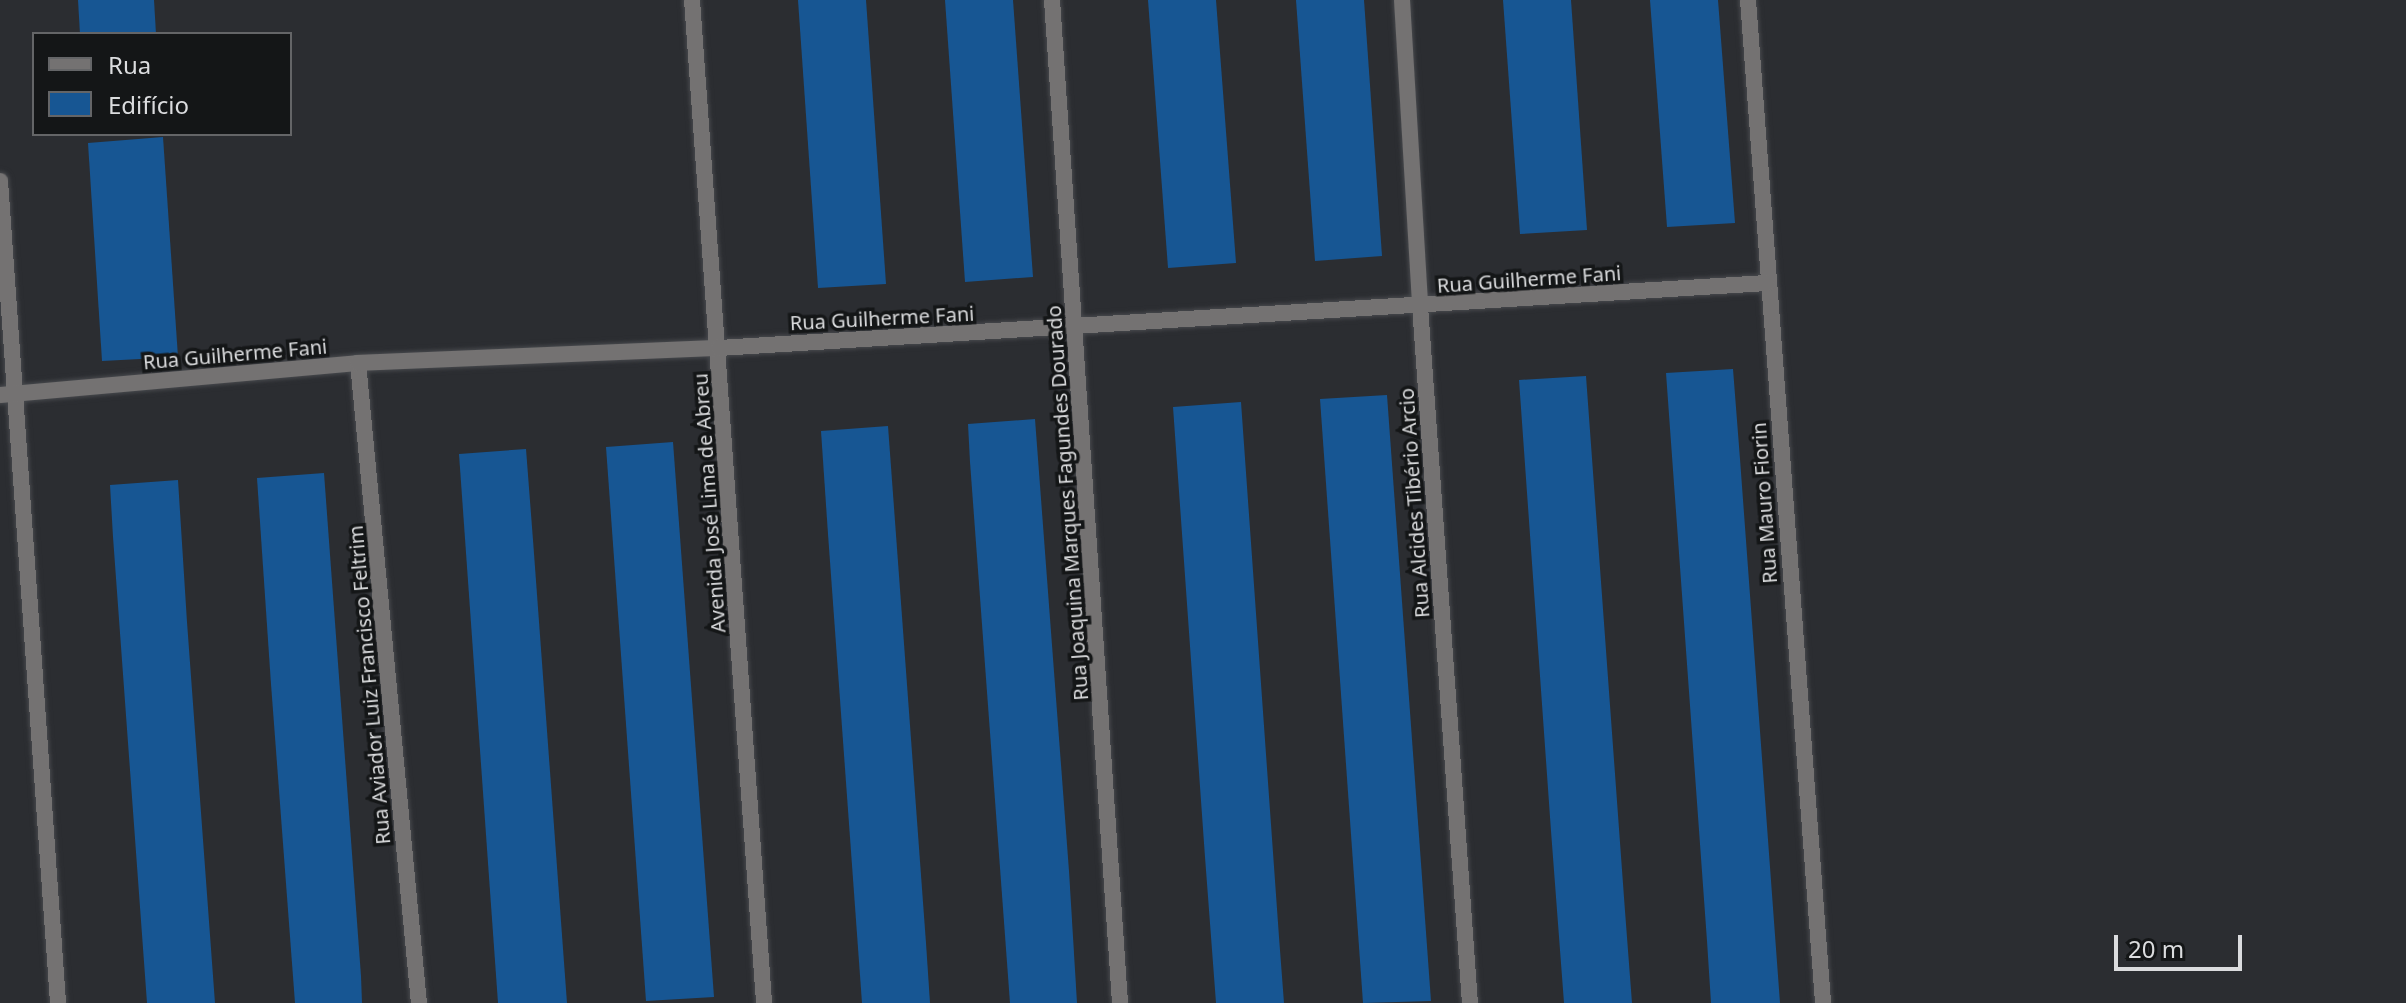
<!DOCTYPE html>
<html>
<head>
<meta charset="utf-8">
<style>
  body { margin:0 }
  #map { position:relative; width:2406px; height:1003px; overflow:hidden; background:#2b2d31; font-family:"Noto Sans",sans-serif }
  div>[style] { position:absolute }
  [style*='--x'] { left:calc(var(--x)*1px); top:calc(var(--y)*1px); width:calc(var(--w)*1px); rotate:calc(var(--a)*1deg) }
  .building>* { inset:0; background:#175693 }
  .roads { filter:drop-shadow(0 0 2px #47494d) drop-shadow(0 0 2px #47494d) }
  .minor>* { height:16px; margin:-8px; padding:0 8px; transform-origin:8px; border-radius:8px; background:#747272 }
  span { translate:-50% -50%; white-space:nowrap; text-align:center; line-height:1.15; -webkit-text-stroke:7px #141617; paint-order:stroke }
  .street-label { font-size:20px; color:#dbdcde }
  .legend { position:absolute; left:32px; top:32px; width:260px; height:104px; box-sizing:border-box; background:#141617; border:2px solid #646567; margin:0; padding:10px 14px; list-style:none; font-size:24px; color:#dbdcde }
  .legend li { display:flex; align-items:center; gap:16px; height:40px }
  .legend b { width:40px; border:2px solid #646567 }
  .scale { position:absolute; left:2114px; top:935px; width:128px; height:36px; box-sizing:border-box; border:4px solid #dbdcde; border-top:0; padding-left:10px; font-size:24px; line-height:28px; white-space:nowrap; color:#dbdcde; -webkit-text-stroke:6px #141617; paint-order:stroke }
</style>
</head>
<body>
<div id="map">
  <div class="building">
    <i style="clip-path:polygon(78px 0,154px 0,156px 34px,80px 34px)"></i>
    <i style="clip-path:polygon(798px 0,866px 0,886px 284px,818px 288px)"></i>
    <i style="clip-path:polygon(945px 0,1013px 0,1033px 277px,965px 282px)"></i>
    <i style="clip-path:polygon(1148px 0,1216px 0,1236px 263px,1168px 268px)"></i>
    <i style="clip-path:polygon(1296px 0,1364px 0,1382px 256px,1315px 261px)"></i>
    <i style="clip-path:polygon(1503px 0,1571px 0,1587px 230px,1520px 234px)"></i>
    <i style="clip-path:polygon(1650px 0,1718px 0,1735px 223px,1667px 227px)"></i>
    <i style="clip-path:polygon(163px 137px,178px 357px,102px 361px,88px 143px)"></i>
    <i style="clip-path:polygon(1733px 369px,1740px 459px,1780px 1003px,1711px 1003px,1707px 941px,1666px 373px)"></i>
    <i style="clip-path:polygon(1586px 376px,1625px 911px,1632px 1003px,1564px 1003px,1551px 831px,1519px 380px)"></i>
    <i style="clip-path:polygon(1387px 395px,1431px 1001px,1363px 1003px,1320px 399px)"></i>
    <i style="clip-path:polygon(1241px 402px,1279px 937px,1284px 1003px,1216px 1003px,1205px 857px,1173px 407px)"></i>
    <i style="clip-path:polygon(1035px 419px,1069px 871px,1077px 1003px,1010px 1003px,970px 462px,968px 424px)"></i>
    <i style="clip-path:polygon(888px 426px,926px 943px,930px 1003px,862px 1003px,828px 534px,821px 431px)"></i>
    <i style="clip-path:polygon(673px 442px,714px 997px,646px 1001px,606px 447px)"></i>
    <i style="clip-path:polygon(526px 449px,533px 540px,567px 1003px,498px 1003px,491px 905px,459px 454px)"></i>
    <i style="clip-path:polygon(324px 473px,361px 976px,362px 1003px,295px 1003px,271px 684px,257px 478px)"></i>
    <i style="clip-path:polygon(178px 480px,187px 622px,215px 1003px,147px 1003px,113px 537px,110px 485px)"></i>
  </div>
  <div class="roads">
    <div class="minor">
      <i style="--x:692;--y:0;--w:1006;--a:85.89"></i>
      <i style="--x:1052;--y:0;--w:1005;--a:86.12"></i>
      <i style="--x:1402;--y:0;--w:307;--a:86.6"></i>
      <i style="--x:1420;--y:306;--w:699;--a:85.9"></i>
      <i style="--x:1748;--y:0;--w:1006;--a:85.72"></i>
      <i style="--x:0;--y:181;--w:824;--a:85.96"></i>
      <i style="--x:358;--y:363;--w:643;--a:84.56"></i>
      <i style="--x:0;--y:395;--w:359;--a:-5.1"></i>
      <i style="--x:358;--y:363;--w:361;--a:-2.4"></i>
      <i style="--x:719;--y:348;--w:1050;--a:-3.55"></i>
    </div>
  </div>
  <div class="street-label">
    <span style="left:1529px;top:279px;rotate:-4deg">Rua Guilherme Fani</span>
    <span style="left:882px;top:318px;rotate:-3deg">Rua Guilherme Fani</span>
    <span style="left:235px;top:354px;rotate:-5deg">Rua Guilherme Fani</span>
    <span style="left:709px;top:503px;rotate:-94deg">Avenida José Lima de Abreu</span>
    <span style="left:1067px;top:503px;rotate:-94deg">Rua Joaquina Marques Fagundes Dourado</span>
    <span style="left:1414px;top:503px;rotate:-94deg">Rua Alcides Tibério Arcio</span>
    <span style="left:1764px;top:503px;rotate:-94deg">Rua Mauro Fiorin</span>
    <span style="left:369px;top:685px;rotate:-95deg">Rua Aviador Luiz Francisco Feltrim</span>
  </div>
  <ul class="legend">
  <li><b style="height:10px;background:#747272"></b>Rua</li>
  <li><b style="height:22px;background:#175693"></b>Edifício</li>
  </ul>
  <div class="scale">20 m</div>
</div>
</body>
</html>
